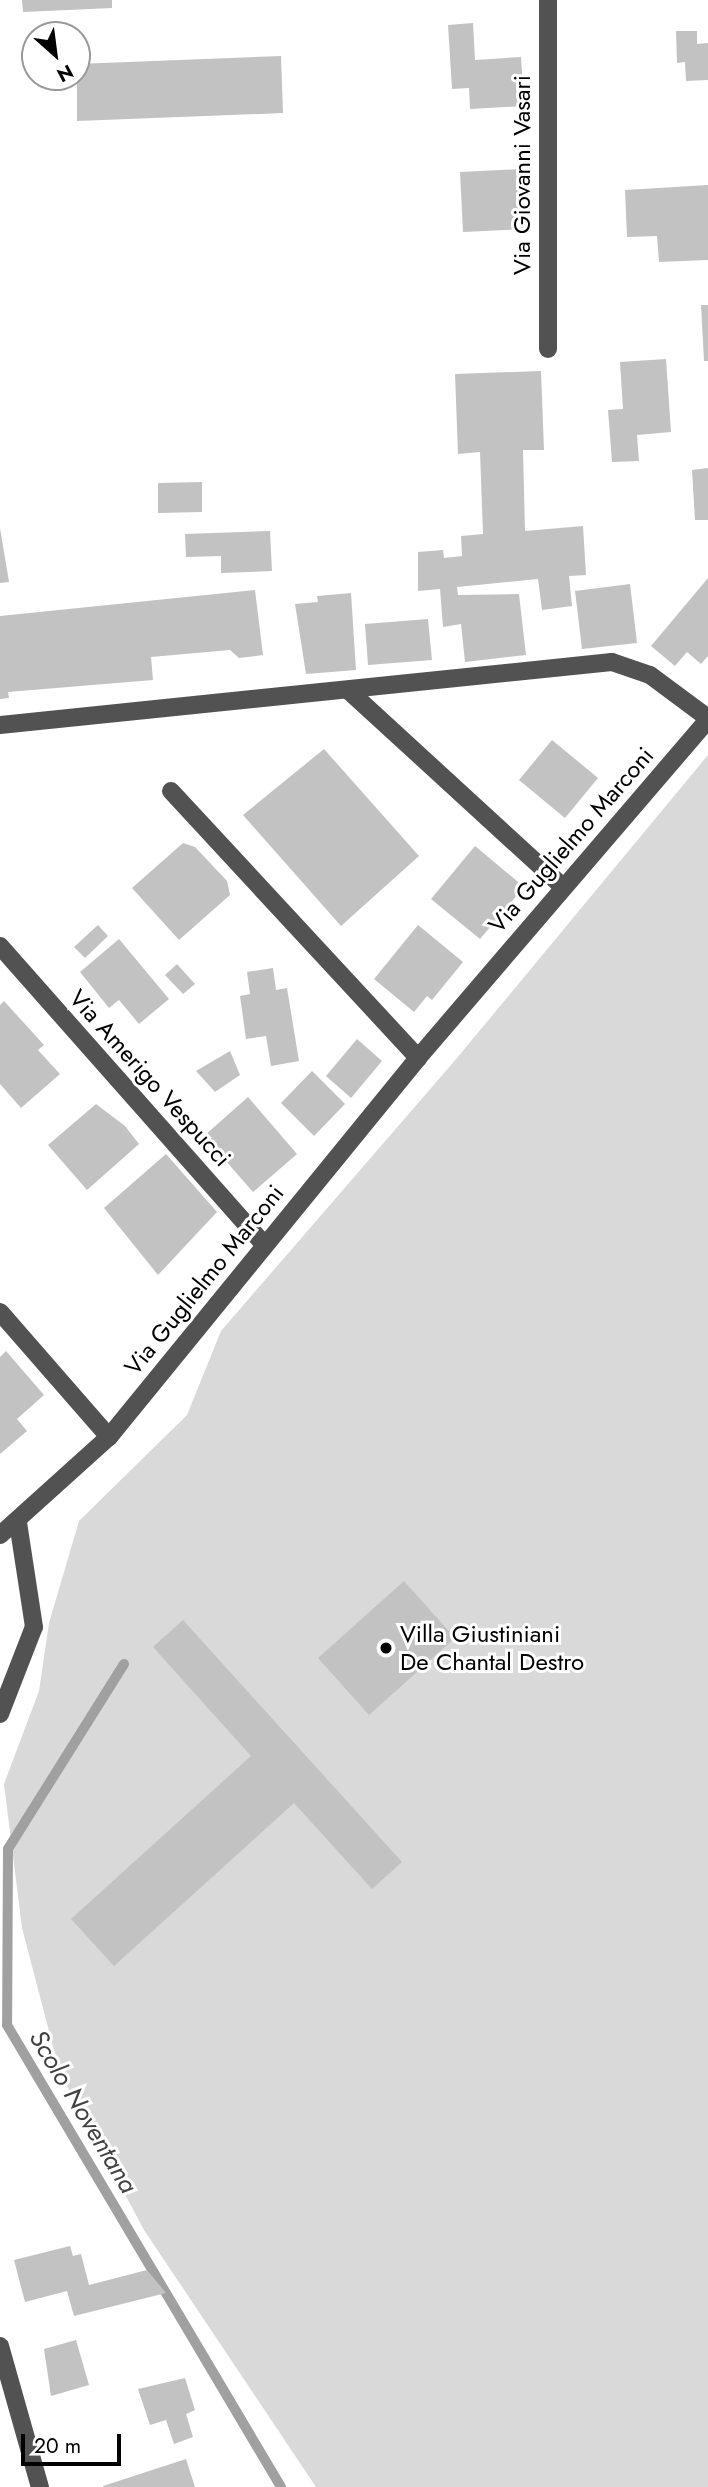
<!DOCTYPE html>
<html>
<head>
<meta charset="utf-8">
<style>
  body { margin:0 }
  #map { position:relative; width:708px; height:2487px; overflow:hidden; background:#fff; font-family:Jost,sans-serif }
  div>[style] { position:absolute }
  [style*='--x'] { left:calc(var(--x)*1px); top:calc(var(--y)*1px); width:calc(var(--w)*1px); rotate:calc(var(--a)*1deg) }
  .green>* { inset:0; background:#d9d9d9 }
  .stream>* { height:10px; margin:-5px; padding:0 5px; transform-origin:5px; border-radius:5px; background:#a0a0a0 }
  .building>* { inset:0; background:#c2c2c2 }
  .minor>* { height:18px; margin:-9px; padding:0 9px; transform-origin:9px; border-radius:9px; background:#525252 }
  .dots>* { width:19px; height:19px; translate:-50% -50%; box-sizing:border-box; border:4px solid #fff; border-radius:50% }
  span { translate:-50% -50%; white-space:nowrap; text-align:center; line-height:1.15; -webkit-text-stroke:6px #fff; paint-order:stroke }
  .street-label { font-size:24px; color:#000 }
  .poi-label { font-size:24px; color:#000 }
  .left { translate:0 -50%; text-align:left }
  .water-label { font-size:26px; color:#414141; font-style:italic }
  .north { position:absolute; left:21px; top:21px; width:70px; height:70px; box-sizing:border-box; background:#fff; border:2px solid #999; border-radius:50%; rotate:152deg; font-size:19px; font-weight:700; line-height:28px; text-align:center; color:#000 }
  .north::after { content:''; display:block; margin:auto; width:24px; height:32px; background:#000; clip-path:polygon(50% 0,100% 100%,50% 72%,0 100%) }
  .scale { position:absolute; left:21px; top:2434px; width:100px; height:32px; box-sizing:border-box; border:4px solid #000; border-top:0; padding-left:9px; font-size:21px; line-height:24px; white-space:nowrap; color:#000; -webkit-text-stroke:5px #fff; paint-order:stroke }
</style>
</head>
<body>
<div id="map">
  <div class="green">
    <i style="clip-path:polygon(708px 755px,708px 2487px,316px 2487px,144px 2230px,60px 2073px,22px 1928px,4px 1784px,39px 1691px,49px 1623px,79px 1521px,187px 1415px,221px 1331px,457px 1058px)"></i>
  </div>
  <div class="stream">
    <i style="--x:124;--y:1664;--w:218;--a:122.1"></i>
    <i style="--x:8;--y:1849;--w:176;--a:90.3"></i>
    <i style="--x:7;--y:2025;--w:537;--a:59.33"></i>
  </div>
  <div class="building">
    <i style="clip-path:polygon(22px 0,112px 0,112px 8px,23px 12px)"></i>
    <i style="clip-path:polygon(473px 23px,475px 60px,521px 57px,524px 106px,470px 109px,469px 88px,452px 89px,448px 25px)"></i>
    <i style="clip-path:polygon(676px 31px,697px 31px,697px 44px,708px 43px,708px 80px,686px 81px,685px 62px,677px 63px)"></i>
    <i style="clip-path:polygon(281px 56px,283px 113px,77px 121px,77px 64px)"></i>
    <i style="clip-path:polygon(521px 169px,524px 229px,463px 232px,460px 172px)"></i>
    <i style="clip-path:polygon(708px 185px,708px 260px,659px 262px,657px 236px,627px 237px,625px 190px)"></i>
    <i style="clip-path:polygon(701px 305px,708px 305px,708px 361px,704px 361px)"></i>
    <i style="clip-path:polygon(666px 359px,671px 432px,637px 435px,639px 461px,612px 462px,608px 410px,623px 409px,620px 362px)"></i>
    <i style="clip-path:polygon(541px 371px,544px 450px,523px 450px,525px 531px,583px 526px,586px 575px,569px 576px,572px 606px,542px 610px,538px 579px,457px 587px,458px 595px,519px 594px,526px 655px,465px 662px,461px 624px,443px 627px,440px 589px,418px 591px,418px 552px,443px 550px,444px 558px,462px 556px,461px 536px,483px 534px,480px 452px,458px 454px,455px 374px)"></i>
    <i style="clip-path:polygon(708px 468px,708px 520px,695px 520px,692px 470px)"></i>
    <i style="clip-path:polygon(202px 482px,202px 512px,158px 513px,158px 483px)"></i>
    <i style="clip-path:polygon(0 528px,9px 582px,0 583px)"></i>
    <i style="clip-path:polygon(270px 531px,272px 571px,221px 573px,221px 556px,186px 557px,185px 534px)"></i>
    <i style="clip-path:polygon(708px 578px,708px 656px,701px 664px,687px 652px,675px 666px,651px 646px)"></i>
    <i style="clip-path:polygon(630px 584px,637px 643px,582px 649px,575px 591px)"></i>
    <i style="clip-path:polygon(255px 590px,263px 655px,239px 658px,230px 650px,151px 657px,153px 680px,8px 692px,9px 698px,0 699px,0 616px)"></i>
    <i style="clip-path:polygon(351px 593px,356px 670px,306px 674px,295px 604px,318px 602px,317px 596px)"></i>
    <i style="clip-path:polygon(428px 619px,432px 660px,368px 665px,365px 624px)"></i>
    <i style="clip-path:polygon(552px 740px,598px 778px,565px 818px,519px 780px)"></i>
    <i style="clip-path:polygon(324px 749px,419px 856px,341px 926px,243px 815px)"></i>
    <i style="clip-path:polygon(183px 843px,195px 847px,227px 881px,230px 895px,179px 940px,132px 888px)"></i>
    <i style="clip-path:polygon(475px 846px,524px 887px,480px 939px,431px 899px)"></i>
    <i style="clip-path:polygon(98px 925px,108px 936px,85px 958px,74px 947px)"></i>
    <i style="clip-path:polygon(418px 925px,463px 962px,432px 1000px,427px 996px,414px 1012px,374px 979px)"></i>
    <i style="clip-path:polygon(119px 939px,169px 999px,139px 1024px,119px 1000px,109px 1008px,80px 972px)"></i>
    <i style="clip-path:polygon(177px 964px,195px 984px,183px 994px,165px 975px)"></i>
    <i style="clip-path:polygon(273px 968px,276px 990px,287px 988px,299px 1061px,271px 1066px,266px 1036px,246px 1039px,240px 996px,250px 994px,247px 972px)"></i>
    <i style="clip-path:polygon(4px 1001px,44px 1045px,38px 1050px,60px 1074px,21px 1108px,0 1084px,0 1005px)"></i>
    <i style="clip-path:polygon(357px 1039px,382px 1061px,351px 1098px,326px 1076px)"></i>
    <i style="clip-path:polygon(230px 1051px,240px 1075px,215px 1092px,196px 1071px)"></i>
    <i style="clip-path:polygon(312px 1071px,345px 1104px,314px 1136px,281px 1103px)"></i>
    <i style="clip-path:polygon(248px 1097px,297px 1154px,253px 1192px,204px 1136px)"></i>
    <i style="clip-path:polygon(96px 1104px,125px 1126px,139px 1144px,87px 1190px,48px 1145px)"></i>
    <i style="clip-path:polygon(166px 1154px,217px 1212px,158px 1275px,104px 1208px)"></i>
    <i style="clip-path:polygon(6px 1351px,44px 1395px,17px 1419px,27px 1431px,0 1454px,0 1357px)"></i>
    <i style="clip-path:polygon(404px 1581px,455px 1638px,369px 1715px,318px 1658px)"></i>
    <i style="clip-path:polygon(183px 1620px,402px 1862px,372px 1889px,294px 1803px,114px 1966px,71px 1919px,251px 1756px,153px 1647px)"></i>
    <i style="clip-path:polygon(70px 2246px,73px 2256px,81px 2254px,89px 2285px,147px 2270px,166px 2293px,74px 2316px,67px 2291px,25px 2302px,14px 2260px)"></i>
    <i style="clip-path:polygon(76px 2340px,89px 2385px,51px 2396px,44px 2349px)"></i>
    <i style="clip-path:polygon(185px 2378px,195px 2410px,186px 2414px,193px 2437px,174px 2444px,166px 2420px,150px 2425px,138px 2389px)"></i>
    <i style="clip-path:polygon(186px 2459px,195px 2487px,103px 2487px,103px 2486px)"></i>
  </div>
  <div class="minor">
    <i style="--x:548;--y:0;--w:349;--a:90"></i>
    <i style="--x:348;--y:690;--w:290;--a:42.5"></i>
    <i style="--x:0;--y:725;--w:615;--a:-5.88"></i>
    <i style="--x:612;--y:662;--w:40;--a:18.9"></i>
    <i style="--x:650;--y:675;--w:72;--a:36.6"></i>
    <i style="--x:171;--y:791;--w:364;--a:47.2"></i>
    <i style="--x:0;--y:946;--w:397;--a:48.5"></i>
    <i style="--x:0;--y:1312;--w:166;--a:48.9"></i>
    <i style="--x:0;--y:1535;--w:147;--a:-42"></i>
    <i style="--x:109;--y:1437;--w:489;--a:-50.8"></i>
    <i style="--x:418;--y:1058;--w:445;--a:-49.4"></i>
    <i style="--x:0;--y:1714;--w:93;--a:-68.7"></i>
    <i style="--x:34;--y:1627;--w:106;--a:-98.7"></i>
    <i style="--x:0;--y:2346;--w:147;--a:74.2"></i>
  </div>
  <div class="dots">
    <i style="left:386px;top:1648px;background:#000"></i>
  </div>
  <div class="street-label">
    <span style="left:522px;top:175px;rotate:-90deg">Via Giovanni Vasari</span>
    <span style="left:571px;top:840px;rotate:-49deg">Via Guglielmo Marconi</span>
    <span style="left:150px;top:1078px;rotate:48deg">Via Amerigo Vespucci</span>
    <span style="left:204px;top:1280px;rotate:-51deg">Via Guglielmo Marconi</span>
  </div>
  <div class="poi-label">
    <span class="left" style="left:400px;top:1648px">Villa Giustiniani<br>De Chantal Destro</span>
  </div>
  <div class="water-label">
    <span style="left:83px;top:2112px;rotate:59deg">Scolo Noventana</span>
  </div>
  <div class="north">N</div>
  <div class="scale">20 m</div>
</div>
</body>
</html>
